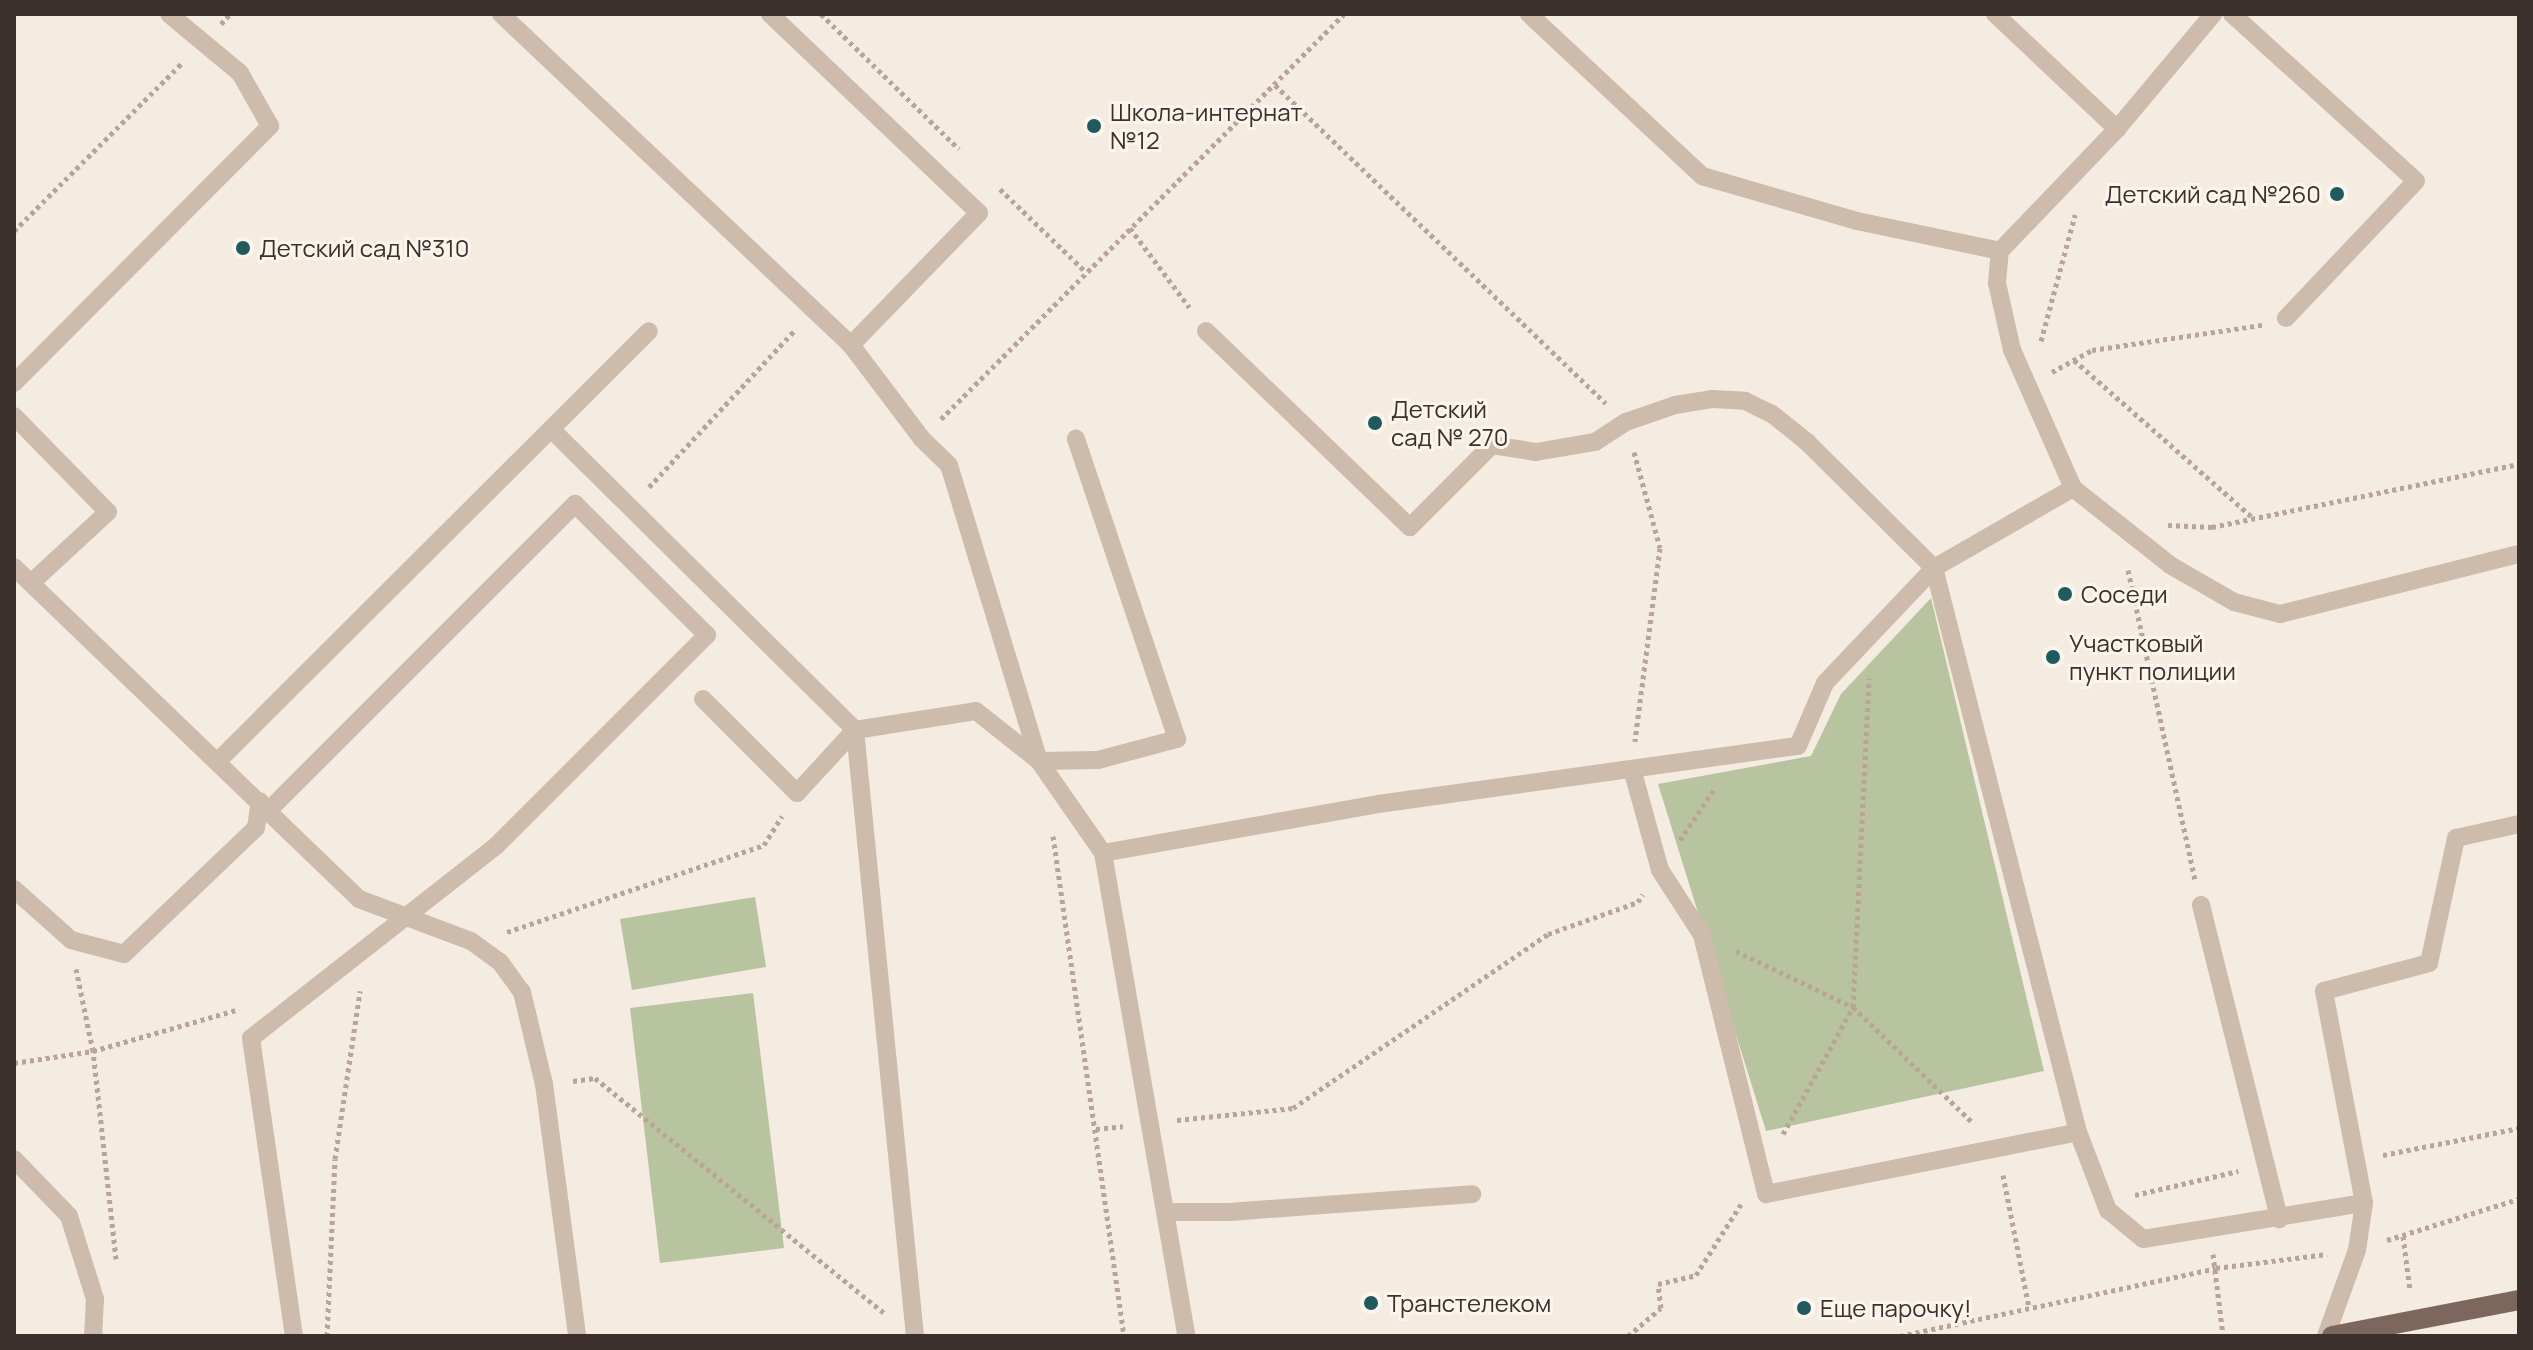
<!DOCTYPE html>
<html>
<head>
<meta charset="utf-8">
<style>
  body { margin:0 }
  #map { position:relative; width:2533px; height:1350px; overflow:hidden; background:#f4ebe1; font-family:Manrope,sans-serif }
  div>[style] { position:absolute }
  [style*='--x'] { left:calc(var(--x)*1px); top:calc(var(--y)*1px); width:calc(var(--w)*1px); rotate:calc(var(--a)*1deg) }
  .green>* { inset:0; background:#b8c4a0 }
  .path>* { height:5px; margin-top:-2.5px; transform-origin:0; background:repeating-linear-gradient(90deg,#b9a596 0 4px,transparent 0 8px) }
  .service>* { height:18px; margin:-9px; padding:0 9px; transform-origin:9px; border-radius:9px; background:#cdbbac }
  .primary>* { height:20px; margin:-10px; padding:0 10px; transform-origin:10px; border-radius:10px; background:#7d675c }
  .dots>* { width:22px; height:22px; translate:-50% -50%; box-sizing:border-box; border:4px solid #fbf5ee; border-radius:50% }
  span { translate:-50% -50%; white-space:nowrap; text-align:center; line-height:1.15; -webkit-text-stroke:6px #fbf5ee; paint-order:stroke }
  .poi-label { font-size:24px; color:#3b302b }
  .left { translate:0 -50%; text-align:left }
  .right { translate:-100% -50%; text-align:right }
  .frame { position:absolute; inset:0; border:16px solid #3b302b; pointer-events:none }
</style>
</head>
<body>
<div id="map">
  <div class="green">
    <i style="clip-path:polygon(1931px 598px,2044px 1071px,1766px 1131px,1658px 784px,1811px 756px,1841px 694px)"></i>
    <i style="clip-path:polygon(755px 897px,766px 967px,632px 990px,620px 919px)"></i>
    <i style="clip-path:polygon(753px 993px,784px 1248px,660px 1263px,630px 1008px)"></i>
  </div>
  <div class="path">
    <i style="--x:821;--y:14;--w:193;--a:44.4"></i>
    <i style="--x:221;--y:24;--w:13;--a:-48"></i>
    <i style="--x:1275;--y:85;--w:459;--a:43.9"></i>
    <i style="--x:1000;--y:189;--w:120;--a:44"></i>
    <i style="--x:1130;--y:228;--w:99;--a:53.2"></i>
    <i style="--x:14;--y:231;--w:239;--a:-45"></i>
    <i style="--x:2041;--y:341;--w:131;--a:-74.9"></i>
    <i style="--x:2074;--y:360;--w:239;--a:41.4"></i>
    <i style="--x:2052;--y:372;--w:46;--a:-28.8"></i>
    <i style="--x:2092;--y:350;--w:172;--a:-8.4"></i>
    <i style="--x:941;--y:419;--w:571;--a:-45.14"></i>
    <i style="--x:1634;--y:452;--w:99;--a:74.8"></i>
    <i style="--x:1660;--y:548;--w:195;--a:97.4"></i>
    <i style="--x:649;--y:487;--w:214;--a:-47.1"></i>
    <i style="--x:2168;--y:525;--w:44;--a:2.6"></i>
    <i style="--x:2212;--y:527;--w:313;--a:-11.6"></i>
    <i style="--x:2128;--y:570;--w:317;--a:77.8"></i>
    <i style="--x:1053;--y:836;--w:505;--a:81.92"></i>
    <i style="--x:1680;--y:840;--w:63;--a:-56.1"></i>
    <i style="--x:507;--y:932;--w:271;--a:-18.7"></i>
    <i style="--x:764;--y:845;--w:34;--a:-58"></i>
    <i style="--x:1736;--y:951;--w:130;--a:25.6"></i>
    <i style="--x:1853;--y:1007;--w:168;--a:44"></i>
    <i style="--x:14;--y:1063;--w:80;--a:-8.6"></i>
    <i style="--x:93;--y:1051;--w:84;--a:-101.7"></i>
    <i style="--x:573;--y:1081;--w:22;--a:-8"></i>
    <i style="--x:595;--y:1078;--w:372;--a:39.1"></i>
    <i style="--x:1177;--y:1120;--w:117;--a:-5.9"></i>
    <i style="--x:1293;--y:1108;--w:309;--a:-34.3"></i>
    <i style="--x:1548;--y:934;--w:96;--a:-19.6"></i>
    <i style="--x:1638;--y:902;--w:9;--a:-58"></i>
    <i style="--x:1096;--y:1129;--w:27;--a:-6"></i>
    <i style="--x:1783;--y:1134;--w:145;--a:-61.1"></i>
    <i style="--x:1853;--y:1007;--w:329;--a:-87.2"></i>
    <i style="--x:2383;--y:1155;--w:139;--a:-11.2"></i>
    <i style="--x:2003;--y:1175;--w:136;--a:78.9"></i>
    <i style="--x:2135;--y:1195;--w:106;--a:-13.1"></i>
    <i style="--x:2403;--y:1236;--w:54;--a:82.6"></i>
    <i style="--x:2387;--y:1240;--w:138;--a:-17.3"></i>
    <i style="--x:2213;--y:1254;--w:83;--a:83"></i>
    <i style="--x:116;--y:1259;--w:209;--a:-96.3"></i>
    <i style="--x:93;--y:1051;--w:152;--a:-16"></i>
    <i style="--x:327;--y:1336;--w:177;--a:-87.4"></i>
    <i style="--x:335;--y:1159;--w:170;--a:-81.5"></i>
    <i style="--x:1628;--y:1336;--w:43;--a:-40.3"></i>
    <i style="--x:1661;--y:1308;--w:24;--a:-97"></i>
    <i style="--x:1658;--y:1284;--w:39;--a:-13"></i>
    <i style="--x:1696;--y:1275;--w:84;--a:-57.6"></i>
    <i style="--x:1900;--y:1336;--w:323;--a:-12.1"></i>
    <i style="--x:2216;--y:1268;--w:112;--a:-7.2"></i>
  </div>
  <div class="service">
    <i style="--x:501;--y:14;--w:482;--a:43.4"></i>
    <i style="--x:851;--y:345;--w:184;--a:-45.9"></i>
    <i style="--x:979;--y:213;--w:289;--a:-136.4"></i>
    <i style="--x:1529;--y:14;--w:237;--a:43.1"></i>
    <i style="--x:1702;--y:176;--w:161;--a:16.2"></i>
    <i style="--x:1857;--y:221;--w:146;--a:11.8"></i>
    <i style="--x:1995;--y:14;--w:168;--a:43.3"></i>
    <i style="--x:2232;--y:14;--w:248;--a:42.2"></i>
    <i style="--x:2416;--y:181;--w:189;--a:133.5"></i>
    <i style="--x:1206;--y:331;--w:283;--a:43.9"></i>
    <i style="--x:1410;--y:527;--w:116;--a:-45"></i>
    <i style="--x:1492;--y:445;--w:45;--a:9"></i>
    <i style="--x:1536;--y:452;--w:60;--a:-9.6"></i>
    <i style="--x:1595;--y:442;--w:37;--a:-33"></i>
    <i style="--x:1626;--y:422;--w:52;--a:-19.1"></i>
    <i style="--x:1675;--y:405;--w:37;--a:-9"></i>
    <i style="--x:1712;--y:399;--w:33;--a:3"></i>
    <i style="--x:1745;--y:401;--w:30;--a:26"></i>
    <i style="--x:1772;--y:414;--w:45;--a:38.7"></i>
    <i style="--x:1807;--y:442;--w:179;--a:44.8"></i>
    <i style="--x:1934;--y:568;--w:582;--a:75.68"></i>
    <i style="--x:2078;--y:1132;--w:84;--a:69"></i>
    <i style="--x:2108;--y:1210;--w:45;--a:39.6"></i>
    <i style="--x:2143;--y:1239;--w:224;--a:-9.3"></i>
    <i style="--x:851;--y:345;--w:118;--a:52.9"></i>
    <i style="--x:922;--y:439;--w:37;--a:44"></i>
    <i style="--x:949;--y:465;--w:309;--a:73.1"></i>
    <i style="--x:1039;--y:761;--w:59;--a:-1"></i>
    <i style="--x:1098;--y:760;--w:82;--a:-14.9"></i>
    <i style="--x:1177;--y:739;--w:317;--a:-108.6"></i>
    <i style="--x:14;--y:383;--w:363;--a:-45.1"></i>
    <i style="--x:270;--y:126;--w:61;--a:-119.5"></i>
    <i style="--x:240;--y:73;--w:92;--a:-140.3"></i>
    <i style="--x:14;--y:416;--w:134;--a:45.6"></i>
    <i style="--x:108;--y:512;--w:105;--a:137.3"></i>
    <i style="--x:552;--y:430;--w:426;--a:44.7"></i>
    <i style="--x:855;--y:730;--w:609;--a:84.35"></i>
    <i style="--x:2073;--y:488;--w:124;--a:38.4"></i>
    <i style="--x:2170;--y:565;--w:74;--a:30"></i>
    <i style="--x:2234;--y:602;--w:48;--a:14.6"></i>
    <i style="--x:2280;--y:614;--w:246;--a:-14.1"></i>
    <i style="--x:14;--y:567;--w:479;--a:43.9"></i>
    <i style="--x:359;--y:899;--w:120;--a:20.6"></i>
    <i style="--x:471;--y:941;--w:36;--a:36"></i>
    <i style="--x:500;--y:962;--w:37;--a:54"></i>
    <i style="--x:522;--y:992;--w:95;--a:76.6"></i>
    <i style="--x:544;--y:1084;--w:254;--a:82.5"></i>
    <i style="--x:703;--y:699;--w:133;--a:45"></i>
    <i style="--x:797;--y:793;--w:86;--a:-47.4"></i>
    <i style="--x:855;--y:730;--w:122;--a:-8.9"></i>
    <i style="--x:976;--y:711;--w:80;--a:38.4"></i>
    <i style="--x:1039;--y:761;--w:112;--a:55.2"></i>
    <i style="--x:1103;--y:853;--w:490;--a:80.2"></i>
    <i style="--x:219;--y:760;--w:607;--a:-44.93"></i>
    <i style="--x:1632;--y:769;--w:105;--a:74.5"></i>
    <i style="--x:1660;--y:870;--w:77;--a:57.1"></i>
    <i style="--x:1702;--y:935;--w:267;--a:76.1"></i>
    <i style="--x:1766;--y:1194;--w:318;--a:-11.2"></i>
    <i style="--x:269;--y:810;--w:433;--a:-45"></i>
    <i style="--x:575;--y:504;--w:186;--a:44.8"></i>
    <i style="--x:707;--y:635;--w:298;--a:135"></i>
    <i style="--x:496;--y:846;--w:311;--a:141.9"></i>
    <i style="--x:251;--y:1038;--w:301;--a:81.8"></i>
    <i style="--x:1103;--y:853;--w:279;--a:-10.1"></i>
    <i style="--x:1378;--y:804;--w:424;--a:-7.9"></i>
    <i style="--x:1798;--y:746;--w:69;--a:-66.8"></i>
    <i style="--x:1825;--y:683;--w:158;--a:-46.5"></i>
    <i style="--x:1934;--y:568;--w:160;--a:-29.9"></i>
    <i style="--x:2073;--y:488;--w:151;--a:-113.8"></i>
    <i style="--x:2012;--y:350;--w:69;--a:-102.6"></i>
    <i style="--x:1997;--y:283;--w:32;--a:-85"></i>
    <i style="--x:2000;--y:251;--w:169;--a:-46.2"></i>
    <i style="--x:2117;--y:129;--w:150;--a:-50.1"></i>
    <i style="--x:14;--y:889;--w:76;--a:41.8"></i>
    <i style="--x:71;--y:940;--w:55;--a:14.8"></i>
    <i style="--x:124;--y:954;--w:182;--a:-43.7"></i>
    <i style="--x:256;--y:828;--w:27;--a:-82"></i>
    <i style="--x:2201;--y:905;--w:324;--a:76"></i>
    <i style="--x:14;--y:1159;--w:79;--a:46"></i>
    <i style="--x:69;--y:1216;--w:87;--a:72.6"></i>
    <i style="--x:95;--y:1299;--w:37;--a:93"></i>
    <i style="--x:1165;--y:1212;--w:64;--a:0"></i>
    <i style="--x:1229;--y:1212;--w:244;--a:-4.2"></i>
    <i style="--x:2326;--y:1336;--w:91;--a:-70.2"></i>
    <i style="--x:2357;--y:1250;--w:48;--a:-81.5"></i>
    <i style="--x:2364;--y:1203;--w:216;--a:-100.7"></i>
    <i style="--x:2324;--y:991;--w:109;--a:-14.9"></i>
    <i style="--x:2429;--y:963;--w:128;--a:-77.8"></i>
    <i style="--x:2456;--y:838;--w:65;--a:-12.5"></i>
  </div>
  <div class="primary">
    <i style="--x:2332;--y:1336;--w:190;--a:-10.9"></i>
  </div>
  <div class="dots">
    <i style="left:1094px;top:126px;background:#1f5a5e"></i>
    <i style="left:2337px;top:194px;background:#1f5a5e"></i>
    <i style="left:243px;top:248px;background:#1f5a5e"></i>
    <i style="left:1375px;top:423px;background:#1f5a5e"></i>
    <i style="left:2065px;top:594px;background:#1f5a5e"></i>
    <i style="left:2053px;top:657px;background:#1f5a5e"></i>
    <i style="left:1371px;top:1303px;background:#1f5a5e"></i>
    <i style="left:1804px;top:1308px;background:#1f5a5e"></i>
  </div>
  <div class="poi-label">
    <span class="left" style="left:1110px;top:126px">Школа-интернат<br>№12</span>
    <span class="right" style="left:2321px;top:194px">Детский сад №260</span>
    <span class="left" style="left:259px;top:248px">Детский сад №310</span>
    <span class="left" style="left:1391px;top:423px">Детский<br>сад № 270</span>
    <span class="left" style="left:2081px;top:594px">Соседи</span>
    <span class="left" style="left:2069px;top:657px">Участковый<br>пункт полиции</span>
    <span class="left" style="left:1387px;top:1303px">Транстелеком</span>
    <span class="left" style="left:1820px;top:1308px">Еще парочку!</span>
  </div>
  <div class="frame"></div>
</div>
</body>
</html>
